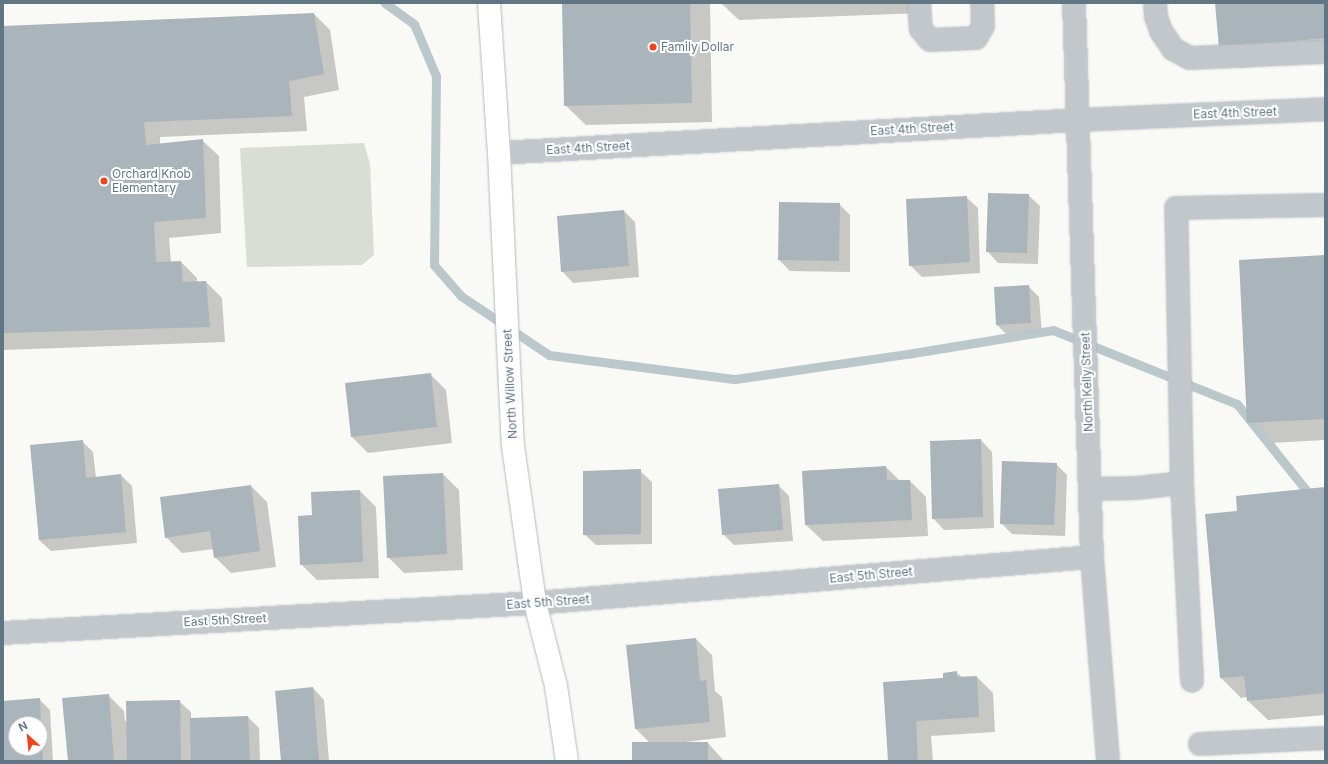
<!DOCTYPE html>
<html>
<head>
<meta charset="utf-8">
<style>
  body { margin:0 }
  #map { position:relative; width:1328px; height:764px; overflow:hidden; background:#f9f9f6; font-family:Inter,sans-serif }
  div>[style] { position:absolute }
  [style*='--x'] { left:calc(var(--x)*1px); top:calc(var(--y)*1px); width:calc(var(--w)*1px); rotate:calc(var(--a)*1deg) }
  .green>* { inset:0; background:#d9ded5 }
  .shadow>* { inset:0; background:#0003 }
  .stream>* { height:9px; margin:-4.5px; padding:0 4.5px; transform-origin:4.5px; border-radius:4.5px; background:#bac8cc }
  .building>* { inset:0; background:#aab4bb }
  .roads { filter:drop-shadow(0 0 1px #b5bbbf) drop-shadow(0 0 1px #b5bbbf) }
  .minor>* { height:22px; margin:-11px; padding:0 11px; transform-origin:11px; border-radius:11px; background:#c2c7cb }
  .major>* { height:22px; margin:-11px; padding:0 11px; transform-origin:11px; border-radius:11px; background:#fff }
  .dots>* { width:11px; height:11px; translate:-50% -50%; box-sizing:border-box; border:2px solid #fff; border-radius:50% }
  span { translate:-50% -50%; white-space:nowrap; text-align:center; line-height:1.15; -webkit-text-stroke:4px #fff; paint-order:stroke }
  .poi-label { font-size:12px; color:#617684 }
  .left { translate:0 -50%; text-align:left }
  .street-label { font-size:12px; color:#617684 }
  .frame { position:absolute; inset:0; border:4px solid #617684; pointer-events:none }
  .north { position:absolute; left:8px; top:716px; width:40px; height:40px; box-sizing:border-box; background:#fff; border:1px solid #c0c8ce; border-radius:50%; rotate:333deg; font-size:11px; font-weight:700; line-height:16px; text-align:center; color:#617684 }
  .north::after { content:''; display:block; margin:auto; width:14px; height:18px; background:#f3431c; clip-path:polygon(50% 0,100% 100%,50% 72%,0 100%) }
</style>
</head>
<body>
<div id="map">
  <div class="green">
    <i style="clip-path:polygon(364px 143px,370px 164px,374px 255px,362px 265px,247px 267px,240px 148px)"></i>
  </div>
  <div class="shadow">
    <i style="clip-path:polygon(563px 3px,710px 3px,712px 122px,586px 125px,565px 105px)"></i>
    <i style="clip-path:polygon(721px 3px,922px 3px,922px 13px,739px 20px)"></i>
    <i style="clip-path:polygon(1216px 3px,1325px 3px,1325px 59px,1240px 68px,1220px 47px)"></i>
    <i style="clip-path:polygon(314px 14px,330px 30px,339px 90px,304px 97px,307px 131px,160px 137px,160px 144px,202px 140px,219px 156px,221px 233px,169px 238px,171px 262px,181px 262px,197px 278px,197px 282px,206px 282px,222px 298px,225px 342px,3px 350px,3px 27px)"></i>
    <i style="clip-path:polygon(1028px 195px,1040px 206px,1038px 264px,998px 263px,987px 251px)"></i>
    <i style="clip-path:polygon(966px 197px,978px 208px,980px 273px,922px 277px,910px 265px)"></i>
    <i style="clip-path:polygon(839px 204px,850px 215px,850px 272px,790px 271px,779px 260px)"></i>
    <i style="clip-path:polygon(624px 211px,635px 222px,639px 277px,573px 283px,562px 271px)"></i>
    <i style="clip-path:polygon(1325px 256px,1325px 440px,1269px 443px,1248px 423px)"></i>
    <i style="clip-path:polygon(1028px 286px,1039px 297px,1042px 334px,1008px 336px,997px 325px,995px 288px)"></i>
    <i style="clip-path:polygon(430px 374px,446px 390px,452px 443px,368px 453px,352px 437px)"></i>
    <i style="clip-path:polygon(981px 440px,992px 452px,994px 528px,944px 530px,933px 518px)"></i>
    <i style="clip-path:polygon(82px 441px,93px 452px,96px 478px,121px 475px,132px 486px,137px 543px,51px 551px,39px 540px,31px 446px)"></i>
    <i style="clip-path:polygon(1056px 464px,1067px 475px,1065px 536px,1012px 534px,1001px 523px)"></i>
    <i style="clip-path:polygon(886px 467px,900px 481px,910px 481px,926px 497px,928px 536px,823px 541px,806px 525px,803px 471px)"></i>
    <i style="clip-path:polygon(640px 471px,652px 482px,652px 544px,596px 545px,584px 534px)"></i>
    <i style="clip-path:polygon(443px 474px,459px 490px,463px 570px,404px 573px,388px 557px)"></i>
    <i style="clip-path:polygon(778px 485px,789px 496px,793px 541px,734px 545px,723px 534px)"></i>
    <i style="clip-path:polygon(251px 486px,267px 502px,276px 567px,231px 573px,215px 557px,214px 549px,182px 553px,166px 537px)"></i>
    <i style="clip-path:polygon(1325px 488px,1325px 715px,1268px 720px,1247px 700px,1247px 697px,1241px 698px,1221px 678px)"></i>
    <i style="clip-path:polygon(360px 491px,376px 507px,379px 578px,317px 580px,301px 564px)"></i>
    <i style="clip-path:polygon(696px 639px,712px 655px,715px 691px,722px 697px,726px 737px,686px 742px,686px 743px,708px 743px,724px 761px,633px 761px,650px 743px,636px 729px,628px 646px)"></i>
    <i style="clip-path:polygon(956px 672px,962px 677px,977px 677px,993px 693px,995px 732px,931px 736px,933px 761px,889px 761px,944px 678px)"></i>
    <i style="clip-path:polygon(313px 688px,324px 700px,329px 761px,282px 761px)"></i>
    <i style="clip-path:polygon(108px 695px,124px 711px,125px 721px,179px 701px,191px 712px,191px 719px,248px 717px,259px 728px,260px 761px,69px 761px)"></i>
    <i style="clip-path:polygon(evenodd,39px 699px,50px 710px,53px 761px,3px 761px,3px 702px,39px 699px,16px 724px,40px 724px,40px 748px,16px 748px,16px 724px)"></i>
  </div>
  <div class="stream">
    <i style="--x:385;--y:3;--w:36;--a:36"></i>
    <i style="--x:414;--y:24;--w:56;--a:67.1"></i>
    <i style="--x:436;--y:76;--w:189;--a:90.6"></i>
    <i style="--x:434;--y:265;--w:41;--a:48.9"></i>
    <i style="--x:461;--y:296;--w:106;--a:33.8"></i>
    <i style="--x:549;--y:355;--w:188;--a:7.4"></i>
    <i style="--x:735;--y:379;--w:174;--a:-8.3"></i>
    <i style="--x:907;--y:354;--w:148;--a:-9.3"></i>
    <i style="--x:1053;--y:330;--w:198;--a:21.9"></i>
    <i style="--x:1237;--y:404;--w:141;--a:51.3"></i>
  </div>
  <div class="building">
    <i style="clip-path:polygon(562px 3px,690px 3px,692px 103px,564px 106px)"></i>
    <i style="clip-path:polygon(1215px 3px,1325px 3px,1325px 38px,1219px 48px)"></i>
    <i style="clip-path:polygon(314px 13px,324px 74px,289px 81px,292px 116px,144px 122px,146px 145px,203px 139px,206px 218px,154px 222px,156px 262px,181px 261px,183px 282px,206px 281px,210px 327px,3px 333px,3px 26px)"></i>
    <i style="clip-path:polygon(988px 193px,1029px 194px,1027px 253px,986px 252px)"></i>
    <i style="clip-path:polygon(967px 196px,970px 262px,909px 266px,906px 199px)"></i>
    <i style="clip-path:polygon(779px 202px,840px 203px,839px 261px,778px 260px)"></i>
    <i style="clip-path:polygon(624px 210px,629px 266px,561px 272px,557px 216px)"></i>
    <i style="clip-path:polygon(1325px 255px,1325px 419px,1247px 423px,1239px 260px)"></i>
    <i style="clip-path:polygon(1029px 285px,1031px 323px,996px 325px,994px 287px)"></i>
    <i style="clip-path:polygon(431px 373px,437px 427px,351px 437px,345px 383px)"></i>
    <i style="clip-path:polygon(981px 439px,983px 517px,932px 519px,930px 441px)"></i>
    <i style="clip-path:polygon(83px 440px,86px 478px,121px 474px,126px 532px,39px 540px,30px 445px)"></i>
    <i style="clip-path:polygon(1002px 461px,1057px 463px,1054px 525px,1000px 524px)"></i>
    <i style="clip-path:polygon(886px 466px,887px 480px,910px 480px,912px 520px,805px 525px,802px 471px)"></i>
    <i style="clip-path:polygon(641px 469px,641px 534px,583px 535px,583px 471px)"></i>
    <i style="clip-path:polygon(443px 473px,447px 554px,387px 558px,383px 476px)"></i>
    <i style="clip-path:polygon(779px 484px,783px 530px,722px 535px,718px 489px)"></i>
    <i style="clip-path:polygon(251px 485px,260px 551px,214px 558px,210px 531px,165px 538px,160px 497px)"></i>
    <i style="clip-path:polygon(1325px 487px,1325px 693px,1247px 701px,1244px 676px,1220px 678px,1205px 514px,1237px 511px,1236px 496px)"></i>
    <i style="clip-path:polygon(360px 490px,363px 562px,300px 565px,298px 516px,312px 515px,311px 492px)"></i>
    <i style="clip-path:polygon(696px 638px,700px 681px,706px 680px,710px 722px,635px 729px,626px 645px)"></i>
    <i style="clip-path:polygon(957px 671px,957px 677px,977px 676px,979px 717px,916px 721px,918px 761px,888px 761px,883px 682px,943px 678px,943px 673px)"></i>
    <i style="clip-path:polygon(313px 687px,319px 761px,281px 761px,275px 691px)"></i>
    <i style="clip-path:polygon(109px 694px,114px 761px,68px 761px,62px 698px)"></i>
    <i style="clip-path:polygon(40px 698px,41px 724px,16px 724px,16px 748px,40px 748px,41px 725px,43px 761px,3px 761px,3px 701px)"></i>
    <i style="clip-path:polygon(180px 700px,181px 761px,127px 761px,126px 701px)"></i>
    <i style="clip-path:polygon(248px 716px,250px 761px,191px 761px,190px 718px)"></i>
    <i style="clip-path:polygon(632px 742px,708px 742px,708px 761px,632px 761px)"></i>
  </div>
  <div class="roads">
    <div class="minor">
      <i style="--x:919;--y:3;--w:26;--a:86"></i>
      <i style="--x:921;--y:29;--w:14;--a:51"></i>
      <i style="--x:930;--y:40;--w:46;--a:-2.5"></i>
      <i style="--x:976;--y:38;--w:14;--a:-60"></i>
      <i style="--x:983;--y:26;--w:23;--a:-92"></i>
      <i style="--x:1074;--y:3;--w:554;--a:88.14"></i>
      <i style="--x:1092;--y:557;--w:205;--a:85.5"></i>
      <i style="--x:1155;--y:3;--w:14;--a:86"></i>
      <i style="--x:1156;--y:17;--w:15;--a:70"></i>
      <i style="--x:1161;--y:31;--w:22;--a:56"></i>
      <i style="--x:1173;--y:49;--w:19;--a:28"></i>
      <i style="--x:1190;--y:58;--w:135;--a:-2.5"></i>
      <i style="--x:499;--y:153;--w:580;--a:-3.26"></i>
      <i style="--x:1078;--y:120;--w:247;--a:-2.5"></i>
      <i style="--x:1182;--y:483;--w:275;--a:-91.2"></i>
      <i style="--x:1176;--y:208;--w:149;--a:-1.2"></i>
      <i style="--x:1090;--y:489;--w:47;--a:-1.2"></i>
      <i style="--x:1137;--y:488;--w:45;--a:-6.3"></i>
      <i style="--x:1182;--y:483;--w:198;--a:87.1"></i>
      <i style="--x:3;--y:633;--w:533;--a:-3.23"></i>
      <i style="--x:535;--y:603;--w:559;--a:-4.72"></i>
      <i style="--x:1200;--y:744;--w:125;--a:-2.7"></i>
    </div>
    <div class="major">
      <i style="--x:489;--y:3;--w:150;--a:86.2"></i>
      <i style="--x:499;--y:153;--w:293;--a:87.3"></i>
      <i style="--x:513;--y:446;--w:159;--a:82"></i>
      <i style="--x:535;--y:603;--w:86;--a:75.8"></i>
      <i style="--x:556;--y:686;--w:76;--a:81.7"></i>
    </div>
  </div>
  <div class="dots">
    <i style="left:653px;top:47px;background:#f3431c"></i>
    <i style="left:104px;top:181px;background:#f3431c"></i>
  </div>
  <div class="poi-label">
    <span class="left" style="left:661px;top:47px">Family Dollar</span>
    <span class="left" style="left:112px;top:181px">Orchard Knob<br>Elementary</span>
  </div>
  <div class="street-label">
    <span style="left:1235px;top:113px;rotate:-2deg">East 4th Street</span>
    <span style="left:912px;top:129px;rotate:-3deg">East 4th Street</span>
    <span style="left:588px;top:148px;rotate:-3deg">East 4th Street</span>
    <span style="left:1087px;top:382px;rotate:-92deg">North Kelly Street</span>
    <span style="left:510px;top:384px;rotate:-93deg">North Willow Street</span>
    <span style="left:871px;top:575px;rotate:-5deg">East 5th Street</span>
    <span style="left:548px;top:602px;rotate:-4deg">East 5th Street</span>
    <span style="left:225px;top:620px;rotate:-3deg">East 5th Street</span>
  </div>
  <div class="frame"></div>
  <div class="north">N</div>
</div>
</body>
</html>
